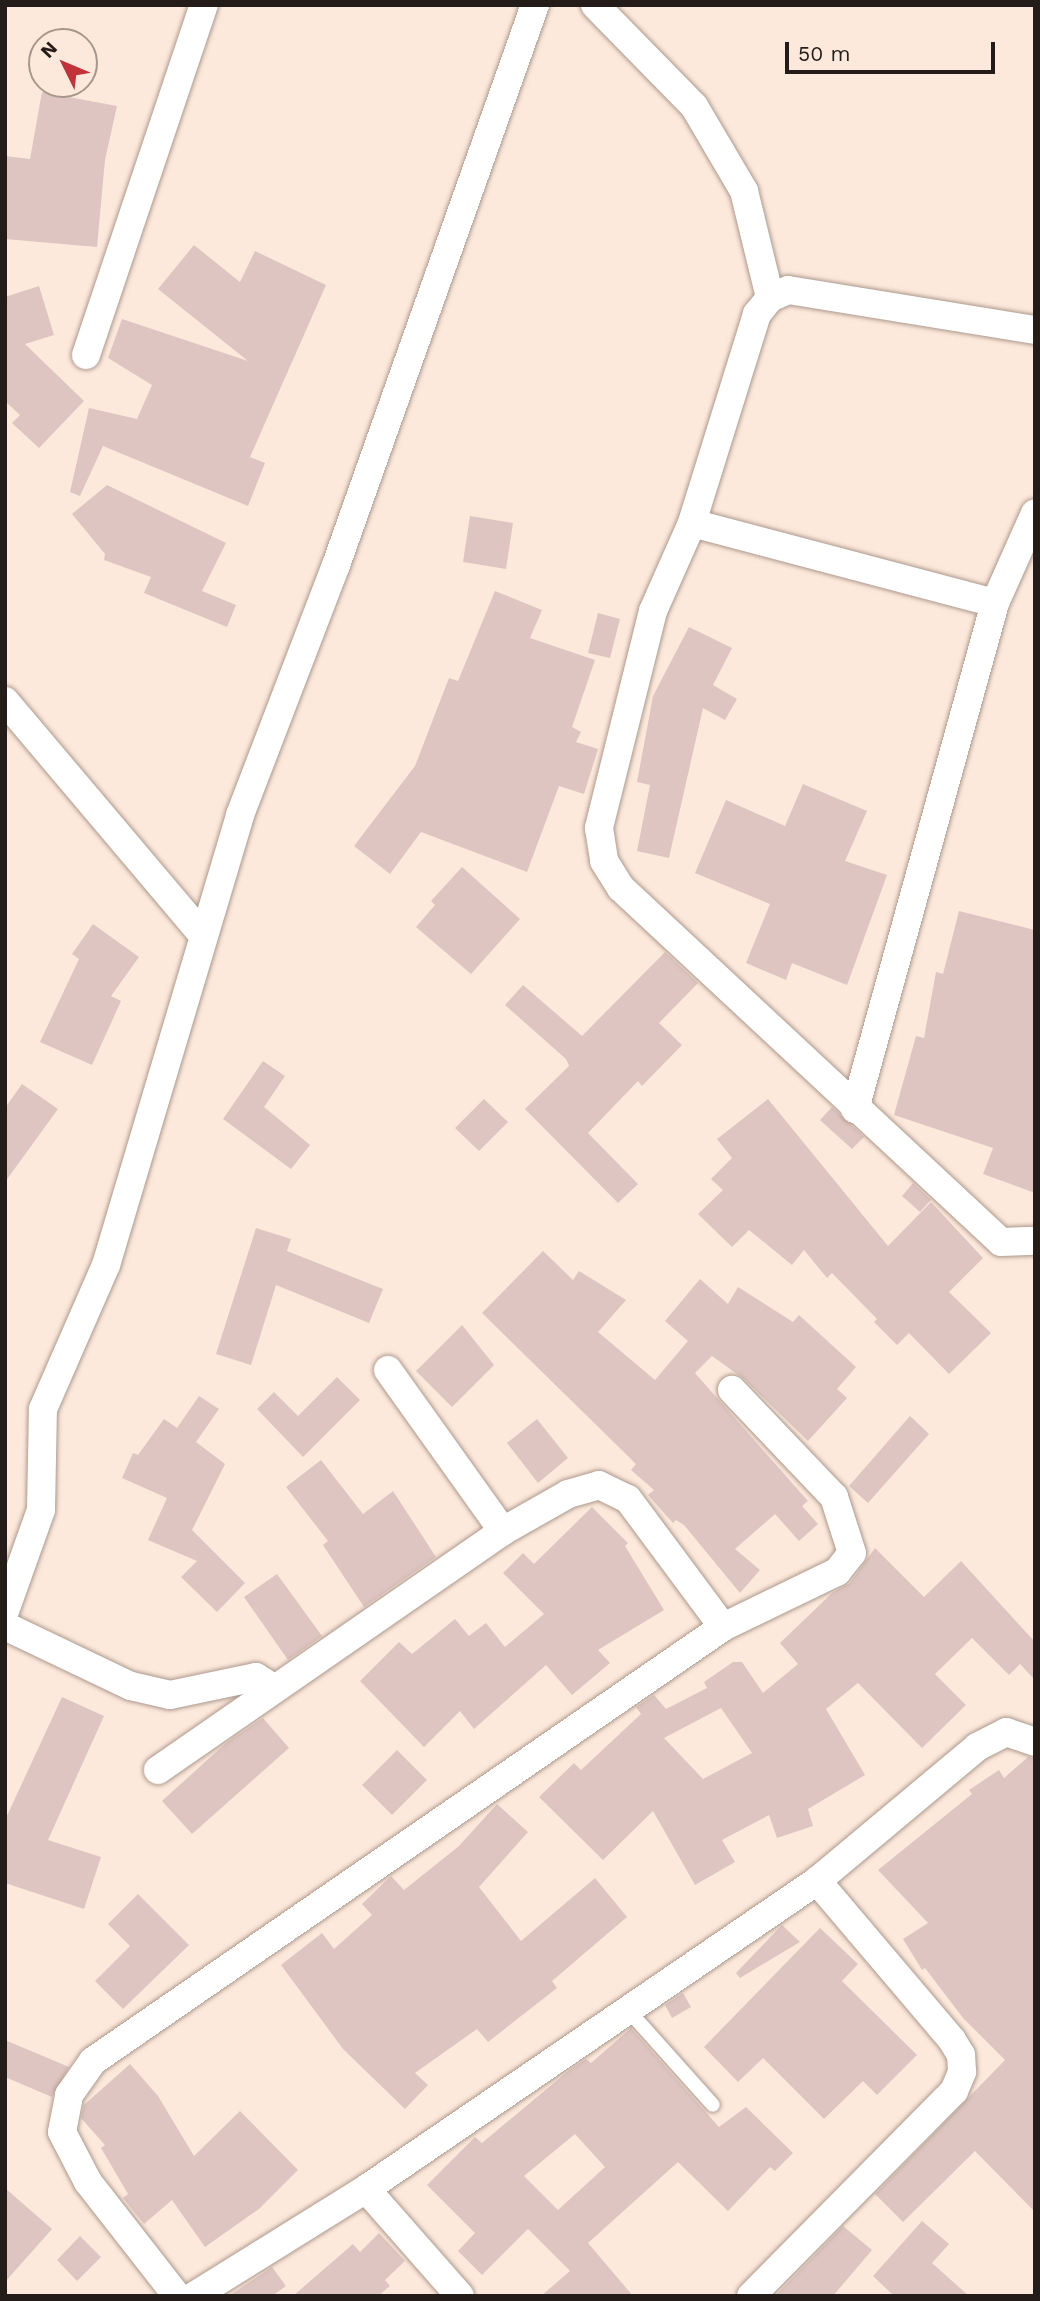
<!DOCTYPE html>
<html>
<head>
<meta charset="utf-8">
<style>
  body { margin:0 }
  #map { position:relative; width:1040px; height:2301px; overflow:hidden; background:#fde9db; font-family:"Work Sans",sans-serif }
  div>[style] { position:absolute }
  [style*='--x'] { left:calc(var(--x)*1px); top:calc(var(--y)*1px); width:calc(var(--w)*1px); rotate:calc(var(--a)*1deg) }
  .building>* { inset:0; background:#dec5c1 }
  .roads { filter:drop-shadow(0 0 2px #ac998d) drop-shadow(0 0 2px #ac998d) }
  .service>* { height:14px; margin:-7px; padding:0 7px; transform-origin:7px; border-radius:7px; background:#fff }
  .minor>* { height:28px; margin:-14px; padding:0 14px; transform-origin:14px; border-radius:14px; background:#fff }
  span { translate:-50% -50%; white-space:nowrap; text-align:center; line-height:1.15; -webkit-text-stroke:6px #fde9db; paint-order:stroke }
  .frame { position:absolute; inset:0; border:7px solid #241c18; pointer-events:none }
  .north { position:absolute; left:28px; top:28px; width:70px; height:70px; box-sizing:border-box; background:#fde9db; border:2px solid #a6978d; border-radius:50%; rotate:313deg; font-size:19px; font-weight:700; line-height:28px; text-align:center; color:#241c18 }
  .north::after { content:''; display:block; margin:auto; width:24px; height:32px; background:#c23239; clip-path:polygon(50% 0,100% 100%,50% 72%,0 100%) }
  .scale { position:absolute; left:785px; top:42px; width:210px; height:32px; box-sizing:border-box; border:4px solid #241c18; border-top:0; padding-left:9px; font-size:21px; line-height:24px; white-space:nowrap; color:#241c18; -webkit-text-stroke:5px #fde9db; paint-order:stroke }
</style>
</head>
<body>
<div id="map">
  <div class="building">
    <i style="clip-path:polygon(42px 92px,117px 106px,105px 160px,97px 247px,5px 239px,5px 156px,30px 159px)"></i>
    <i style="clip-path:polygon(194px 245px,240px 282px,255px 251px,326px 285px,250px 457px,265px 463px,248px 506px,103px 446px,80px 496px,70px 492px,89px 408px,137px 419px,152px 385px,108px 358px,122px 319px,248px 361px,158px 289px)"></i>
    <i style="clip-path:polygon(39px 286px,54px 335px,25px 344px,84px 401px,39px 448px,12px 423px,20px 415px,5px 401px,5px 297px)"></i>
    <i style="clip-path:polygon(107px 485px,226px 543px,202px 591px,236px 605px,227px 627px,144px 593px,151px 577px,104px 560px,105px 554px,72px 514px)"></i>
    <i style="clip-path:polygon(470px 516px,513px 523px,506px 569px,463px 562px)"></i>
    <i style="clip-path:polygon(495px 591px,542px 610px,530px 638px,595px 660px,572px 727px,581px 732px,576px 742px,598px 749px,584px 794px,559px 786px,527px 872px,421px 832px,390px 874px,354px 846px,415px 766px,449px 678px,458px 681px)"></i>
    <i style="clip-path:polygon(598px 613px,620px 619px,610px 658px,588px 653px)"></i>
    <i style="clip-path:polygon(689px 627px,732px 648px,713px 685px,737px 699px,725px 720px,703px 708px,669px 858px,637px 851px,650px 785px,637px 782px,653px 696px)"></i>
    <i style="clip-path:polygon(803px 784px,867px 811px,845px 861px,887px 875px,847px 985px,792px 963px,786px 980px,746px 963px,770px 904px,695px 873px,726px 800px,785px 826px)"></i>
    <i style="clip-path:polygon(462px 867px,520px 919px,471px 974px,416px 927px,435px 905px,431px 901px)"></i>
    <i style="clip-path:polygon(959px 911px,1035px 930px,1035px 1193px,983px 1174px,993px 1148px,894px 1115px,916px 1036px,924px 1038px,936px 972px,943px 974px)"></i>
    <i style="clip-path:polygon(93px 924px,139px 957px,111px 996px,121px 1001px,92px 1065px,40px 1042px,79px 959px,72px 954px)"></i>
    <i style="clip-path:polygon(665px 952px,698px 983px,659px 1023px,682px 1045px,642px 1086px,638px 1081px,588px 1133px,638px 1184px,618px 1203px,525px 1109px,569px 1066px,566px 1059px,505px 1005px,523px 985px,582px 1036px)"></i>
    <i style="clip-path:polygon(263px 1061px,285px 1076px,264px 1107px,310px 1145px,291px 1169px,223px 1119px)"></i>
    <i style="clip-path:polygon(22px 1084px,58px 1109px,5px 1182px,5px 1108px)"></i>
    <i style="clip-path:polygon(484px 1099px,508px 1122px,479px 1151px,455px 1128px)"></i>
    <i style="clip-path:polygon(768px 1099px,888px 1246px,931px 1202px,983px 1258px,949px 1292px,991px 1333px,949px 1374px,909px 1333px,897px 1345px,874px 1322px,877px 1319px,832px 1273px,827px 1278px,804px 1250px,792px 1265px,749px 1230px,732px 1247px,698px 1214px,723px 1190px,711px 1179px,732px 1158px,717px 1139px)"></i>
    <i style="clip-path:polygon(832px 1107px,864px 1137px,852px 1149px,820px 1120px)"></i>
    <i style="clip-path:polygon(913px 1183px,931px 1200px,920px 1212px,902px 1196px)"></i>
    <i style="clip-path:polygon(256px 1228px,291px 1239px,287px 1251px,383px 1289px,369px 1323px,276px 1285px,251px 1365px,216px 1354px)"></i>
    <i style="clip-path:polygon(543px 1251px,573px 1280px,579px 1271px,626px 1300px,598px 1332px,655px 1380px,688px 1341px,665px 1321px,700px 1279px,728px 1304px,738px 1287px,793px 1322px,799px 1315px,856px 1367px,837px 1389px,847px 1398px,808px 1441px,744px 1379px,712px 1356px,695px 1373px,808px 1501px,802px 1506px,818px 1524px,799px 1541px,775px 1514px,735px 1549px,760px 1570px,740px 1593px,684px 1525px,676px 1520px,673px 1523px,648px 1495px,654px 1490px,631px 1470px,636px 1464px,482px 1313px)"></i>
    <i style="clip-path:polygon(462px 1325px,494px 1365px,452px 1407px,416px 1371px)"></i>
    <i style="clip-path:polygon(337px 1377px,360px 1400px,303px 1457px,257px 1409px,274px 1392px,298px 1416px)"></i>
    <i style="clip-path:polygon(199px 1396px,219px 1409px,196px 1442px,225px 1464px,192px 1530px,245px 1583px,217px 1612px,181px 1577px,197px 1561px,148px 1540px,167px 1498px,122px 1478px,133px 1453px,138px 1455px,164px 1419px,177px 1428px)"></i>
    <i style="clip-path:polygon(910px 1416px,929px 1434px,868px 1503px,849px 1486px)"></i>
    <i style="clip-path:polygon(537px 1419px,568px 1458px,538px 1483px,507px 1443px)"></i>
    <i style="clip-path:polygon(321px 1460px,363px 1514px,393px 1491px,436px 1557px,364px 1607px,323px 1545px,328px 1541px,286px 1487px)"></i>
    <i style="clip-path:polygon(592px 1507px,628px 1543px,625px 1546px,664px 1610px,598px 1650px,610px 1663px,572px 1695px,546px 1665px,474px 1729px,460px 1711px,424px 1747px,360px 1681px,399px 1642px,412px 1654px,455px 1619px,469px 1636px,486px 1623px,505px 1647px,544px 1614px,503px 1573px,523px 1553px,534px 1564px)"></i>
    <i style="clip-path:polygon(evenodd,875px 1548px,924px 1597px,961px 1561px,1035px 1642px,1035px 1680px,1020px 1664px,1009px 1675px,972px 1638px,935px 1674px,966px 1705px,922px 1748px,858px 1683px,826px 1709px,865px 1775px,808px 1809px,813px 1826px,777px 1838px,769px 1815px,722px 1840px,735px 1862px,695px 1885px,653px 1811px,603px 1860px,539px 1797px,574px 1763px,581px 1770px,641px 1714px,636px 1707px,654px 1695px,666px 1709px,707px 1688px,704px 1682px,733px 1662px,742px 1662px,763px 1693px,798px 1664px,780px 1643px,832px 1593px,850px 1583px,875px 1548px,721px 1708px,752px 1753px,703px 1779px,664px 1738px,721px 1708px)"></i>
    <i style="clip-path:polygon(277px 1574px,322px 1636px,288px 1660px,244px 1597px)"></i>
    <i style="clip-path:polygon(62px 1697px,104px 1716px,48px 1840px,101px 1857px,84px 1909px,5px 1883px,5px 1820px)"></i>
    <i style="clip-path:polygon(263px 1718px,289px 1748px,192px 1834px,162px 1801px,226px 1743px)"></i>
    <i style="clip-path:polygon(397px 1750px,427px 1780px,392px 1815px,362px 1785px)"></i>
    <i style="clip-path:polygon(1028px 1757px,1035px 1758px,1035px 2212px,975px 2151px,903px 2222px,875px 2194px,1005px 2060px,963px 2018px,925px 1968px,922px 1970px,903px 1939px,928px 1923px,878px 1870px,972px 1794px,969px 1790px,999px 1770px,1004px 1778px)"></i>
    <i style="clip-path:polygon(497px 1804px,528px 1832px,479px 1887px,521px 1941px,595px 1878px,627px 1917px,552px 1981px,557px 1988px,488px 2042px,477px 2029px,415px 2073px,428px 2085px,405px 2109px,343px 2049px,281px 1965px,322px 1933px,334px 1949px,372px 1915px,362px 1904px,391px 1876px,404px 1890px,459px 1846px)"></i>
    <i style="clip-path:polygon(138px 1894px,189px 1945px,123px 2009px,95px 1981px,130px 1946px,108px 1924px)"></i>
    <i style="clip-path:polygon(782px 1925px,800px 1942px,740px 1978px,736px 1973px)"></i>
    <i style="clip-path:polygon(820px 1928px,858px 1964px,842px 1981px,917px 2055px,877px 2095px,863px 2081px,824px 2119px,763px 2058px,738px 2082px,704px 2047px)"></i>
    <i style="clip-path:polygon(683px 1993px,691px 2007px,672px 2018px,665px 2005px)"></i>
    <i style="clip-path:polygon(evenodd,631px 2028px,719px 2127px,746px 2107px,793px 2153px,775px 2171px,770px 2167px,728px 2211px,678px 2162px,588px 2243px,633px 2296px,541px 2296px,570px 2271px,528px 2229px,482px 2275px,458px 2251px,475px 2233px,427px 2185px,475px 2137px,482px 2143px,567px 2072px,586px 2059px,591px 2063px,631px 2028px,575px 2134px,605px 2167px,558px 2210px,524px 2176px,575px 2134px)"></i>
    <i style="clip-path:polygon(5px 2040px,69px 2067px,52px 2097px,5px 2077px)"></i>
    <i style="clip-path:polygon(130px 2064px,158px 2096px,194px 2156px,240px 2111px,298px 2170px,259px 2209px,205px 2247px,172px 2200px,144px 2224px,123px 2198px,128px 2194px,101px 2148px,105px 2145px,81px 2118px,84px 2105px)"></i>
    <i style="clip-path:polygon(5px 2188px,52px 2229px,5px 2282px)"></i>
    <i style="clip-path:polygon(922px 2221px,949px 2244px,932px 2263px,969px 2296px,894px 2296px,873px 2276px)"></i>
    <i style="clip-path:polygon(843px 2226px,872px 2250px,833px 2296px,775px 2296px)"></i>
    <i style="clip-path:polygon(379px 2233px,405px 2261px,385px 2280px,390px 2286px,378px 2296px,293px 2296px,353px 2244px,360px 2252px)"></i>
    <i style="clip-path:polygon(80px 2236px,101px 2257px,77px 2281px,57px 2260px)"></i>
    <i style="clip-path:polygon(272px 2267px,286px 2286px,272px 2296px,229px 2296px)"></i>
  </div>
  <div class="roads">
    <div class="service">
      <i style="--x:628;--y:2010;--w:127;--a:48.2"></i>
    </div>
    <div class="minor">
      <i style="--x:595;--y:5;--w:141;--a:45.6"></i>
      <i style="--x:694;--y:106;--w:99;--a:59.5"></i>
      <i style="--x:744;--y:191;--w:110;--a:76.3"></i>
      <i style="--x:1035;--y:330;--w:250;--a:-170.8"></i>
      <i style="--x:788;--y:290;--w:20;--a:156"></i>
      <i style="--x:770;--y:298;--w:21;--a:129"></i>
      <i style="--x:757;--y:314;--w:219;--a:107.3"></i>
      <i style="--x:692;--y:523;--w:96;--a:113.9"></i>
      <i style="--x:653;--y:611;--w:224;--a:104"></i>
      <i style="--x:599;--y:828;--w:33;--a:81"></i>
      <i style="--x:604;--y:861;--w:32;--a:58"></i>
      <i style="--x:621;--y:888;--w:519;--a:42.97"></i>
      <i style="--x:1001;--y:1242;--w:34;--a:-2"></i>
      <i style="--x:86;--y:355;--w:369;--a:-71.4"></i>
      <i style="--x:692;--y:523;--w:313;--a:14.8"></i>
      <i style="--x:5;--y:701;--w:307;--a:49.8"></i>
      <i style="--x:855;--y:1109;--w:525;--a:-74.53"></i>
      <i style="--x:995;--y:603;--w:98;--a:-66"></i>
      <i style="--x:388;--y:1370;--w:198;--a:54.5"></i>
      <i style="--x:5;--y:1611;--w:107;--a:-70.4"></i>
      <i style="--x:41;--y:1510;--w:101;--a:-88.9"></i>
      <i style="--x:43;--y:1409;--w:157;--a:-66.4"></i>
      <i style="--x:106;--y:1265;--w:470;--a:-73.4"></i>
      <i style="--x:240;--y:815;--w:268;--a:-69"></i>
      <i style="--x:336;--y:565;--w:594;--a:-70.44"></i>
      <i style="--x:5;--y:1626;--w:140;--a:25.5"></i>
      <i style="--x:131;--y:1686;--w:40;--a:13"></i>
      <i style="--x:170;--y:1695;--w:88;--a:-11.8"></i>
      <i style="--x:256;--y:1677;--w:19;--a:32"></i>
      <i style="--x:158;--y:1770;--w:420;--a:-34.7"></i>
      <i style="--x:503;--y:1531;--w:75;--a:-29.6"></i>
      <i style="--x:568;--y:1494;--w:32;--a:-16"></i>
      <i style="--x:599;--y:1485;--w:32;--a:26"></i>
      <i style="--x:628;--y:1499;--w:159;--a:53.4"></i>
      <i style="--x:366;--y:2189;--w:142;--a:48.7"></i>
      <i style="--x:177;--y:2296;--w:145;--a:-128"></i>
      <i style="--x:88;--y:2182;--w:56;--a:-117.5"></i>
      <i style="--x:62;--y:2132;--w:38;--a:-79"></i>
      <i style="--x:69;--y:2095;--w:42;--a:-54.8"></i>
      <i style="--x:93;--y:2061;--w:765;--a:-34.56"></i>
      <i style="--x:723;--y:1627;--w:127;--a:-25.8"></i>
      <i style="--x:837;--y:1572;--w:24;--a:-52"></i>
      <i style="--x:852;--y:1553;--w:59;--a:-107.8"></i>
      <i style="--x:834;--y:1497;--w:148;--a:-133.6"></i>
      <i style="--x:194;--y:2296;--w:203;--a:-31.9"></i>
      <i style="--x:366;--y:2189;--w:546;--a:-34.33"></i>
      <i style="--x:817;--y:1881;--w:209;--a:-39.9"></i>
      <i style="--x:977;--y:1747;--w:33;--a:-27"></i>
      <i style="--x:1006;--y:1732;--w:31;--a:19"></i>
      <i style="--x:751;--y:2296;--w:289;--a:-45.3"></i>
      <i style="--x:954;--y:2091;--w:21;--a:-67"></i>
      <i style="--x:962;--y:2072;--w:17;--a:-93"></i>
      <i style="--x:961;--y:2055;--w:17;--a:-121"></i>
      <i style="--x:952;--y:2040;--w:209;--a:-130.3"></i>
    </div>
  </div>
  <div class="frame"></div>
  <div class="north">N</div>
  <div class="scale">50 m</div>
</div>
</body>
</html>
